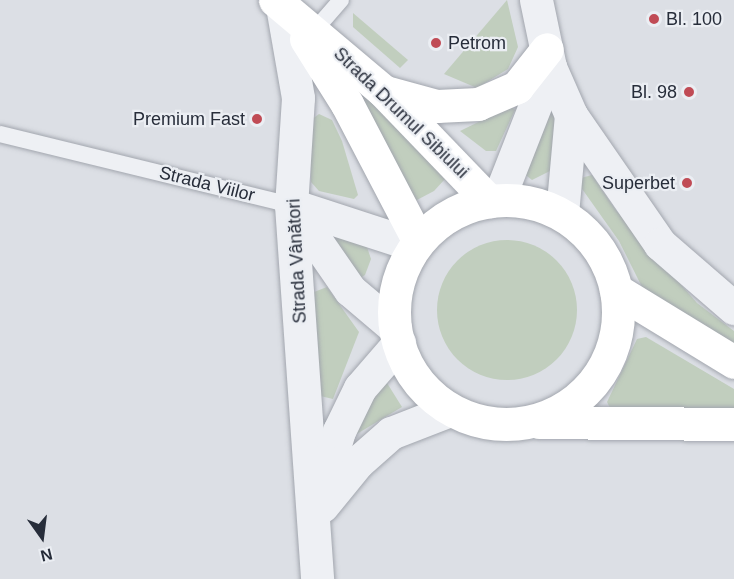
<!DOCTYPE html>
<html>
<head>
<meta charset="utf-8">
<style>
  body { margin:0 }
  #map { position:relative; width:734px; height:579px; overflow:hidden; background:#dcdfe5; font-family:Arial,sans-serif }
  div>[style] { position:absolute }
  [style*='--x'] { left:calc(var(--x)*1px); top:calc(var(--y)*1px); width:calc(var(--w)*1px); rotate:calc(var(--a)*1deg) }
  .green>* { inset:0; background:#c1cebe }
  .round { border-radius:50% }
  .roads { filter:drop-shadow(0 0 2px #a2a6ae) drop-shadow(0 0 2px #a2a6ae) }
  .service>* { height:16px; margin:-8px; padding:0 8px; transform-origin:8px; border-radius:8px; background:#eef0f4 }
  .minor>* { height:33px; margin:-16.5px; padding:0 16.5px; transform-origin:16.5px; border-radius:16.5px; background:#eef0f4 }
  .primary>* { height:33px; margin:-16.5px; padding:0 16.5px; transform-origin:16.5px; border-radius:16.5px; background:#fff }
  .primary>.ring { margin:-16.5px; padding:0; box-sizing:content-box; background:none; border:33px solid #fff; border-radius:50% }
  .dots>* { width:16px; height:16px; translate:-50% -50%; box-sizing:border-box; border:3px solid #ebeef3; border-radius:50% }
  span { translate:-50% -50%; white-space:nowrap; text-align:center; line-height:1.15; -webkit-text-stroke:4.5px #ebeef3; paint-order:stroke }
  .poi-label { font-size:18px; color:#272d3a }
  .left { translate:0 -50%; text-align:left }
  .right { translate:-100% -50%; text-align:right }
  .street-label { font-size:18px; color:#272d3a }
  .north { position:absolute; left:12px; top:507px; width:60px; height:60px; -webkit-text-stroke:4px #ebeef3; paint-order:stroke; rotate:166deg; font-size:16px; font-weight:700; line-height:24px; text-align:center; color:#272d3a }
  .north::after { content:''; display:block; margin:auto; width:21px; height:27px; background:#272d3a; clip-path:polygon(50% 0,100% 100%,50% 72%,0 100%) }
</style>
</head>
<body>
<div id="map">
  <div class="green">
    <i style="clip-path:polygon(507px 0,518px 47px,508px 69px,477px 88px,444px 74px)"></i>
    <i style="clip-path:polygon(353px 13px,408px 60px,400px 68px,353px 27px)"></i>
    <i style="clip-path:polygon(356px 88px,441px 162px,445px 179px,434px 191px,415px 201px)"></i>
    <i style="clip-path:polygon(511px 106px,515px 110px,496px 151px,486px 151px,460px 131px)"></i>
    <i style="clip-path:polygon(549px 106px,555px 112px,550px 171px,532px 180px,522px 172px)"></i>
    <i style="clip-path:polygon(319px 114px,332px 120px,342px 141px,358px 195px,354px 199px,319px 191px,311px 182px,311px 120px)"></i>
    <i style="clip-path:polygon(592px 175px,615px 209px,697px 303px,734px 331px,734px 352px,642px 287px,619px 241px,580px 186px,581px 178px)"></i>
    <i style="clip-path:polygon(314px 220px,363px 235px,371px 259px,365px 275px,360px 278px)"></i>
    <i class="round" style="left:437px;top:240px;width:140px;height:140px"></i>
    <i style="clip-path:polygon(327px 287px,359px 332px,333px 399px,316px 395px,312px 300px,314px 292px)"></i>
    <i style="clip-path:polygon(646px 337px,734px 389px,734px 418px,613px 414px,607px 402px,637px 339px)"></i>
    <i style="clip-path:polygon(382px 375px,402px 407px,350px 438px)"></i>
  </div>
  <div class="roads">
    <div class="service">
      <i style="--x:314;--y:31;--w:41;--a:-48.9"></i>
      <i style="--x:0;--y:134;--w:300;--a:13.7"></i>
    </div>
    <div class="minor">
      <i style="--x:536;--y:0;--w:68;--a:78.2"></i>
      <i style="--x:550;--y:67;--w:52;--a:66.4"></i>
      <i style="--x:571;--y:115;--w:99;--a:95.2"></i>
      <i style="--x:282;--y:6;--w:93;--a:80.1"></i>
      <i style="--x:298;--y:98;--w:107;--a:93.7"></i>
      <i style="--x:291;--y:205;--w:375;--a:86"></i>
      <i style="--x:571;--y:115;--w:157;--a:55.4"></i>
      <i style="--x:660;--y:244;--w:98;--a:40.9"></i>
      <i style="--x:498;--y:200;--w:143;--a:-68.6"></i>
      <i style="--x:291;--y:205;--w:129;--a:18"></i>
      <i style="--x:292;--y:206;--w:102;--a:55.4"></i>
      <i style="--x:350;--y:290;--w:59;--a:40.2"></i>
      <i style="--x:321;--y:492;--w:64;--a:-73.6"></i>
      <i style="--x:339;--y:431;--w:48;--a:-64"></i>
      <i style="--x:360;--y:388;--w:60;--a:-49.1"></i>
      <i style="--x:322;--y:506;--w:57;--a:-50.7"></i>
      <i style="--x:358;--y:462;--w:44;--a:-41.3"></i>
      <i style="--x:391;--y:433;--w:63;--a:-21.3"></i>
    </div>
    <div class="primary">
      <i style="--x:275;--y:0;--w:141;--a:40.1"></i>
      <i style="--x:383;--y:91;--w:153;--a:46.1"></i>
      <i style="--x:306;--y:39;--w:77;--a:57.8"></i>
      <i style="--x:347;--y:104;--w:153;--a:62.4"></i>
      <i style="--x:385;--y:92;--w:54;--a:15.1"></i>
      <i style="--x:437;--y:106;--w:41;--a:-2.8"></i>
      <i style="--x:478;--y:104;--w:43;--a:-23.6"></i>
      <i style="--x:517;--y:87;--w:48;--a:-51.7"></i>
      <i class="ring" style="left:394px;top:200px;width:191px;height:191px"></i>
      <i style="--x:616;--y:290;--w:138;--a:31.4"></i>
      <i style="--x:539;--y:422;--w:195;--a:0.6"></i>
    </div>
  </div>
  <div class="dots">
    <i style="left:654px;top:19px;background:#c04b55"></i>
    <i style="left:436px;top:43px;background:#c04b55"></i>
    <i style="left:689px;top:92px;background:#c04b55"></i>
    <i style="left:257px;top:119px;background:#c04b55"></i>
    <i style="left:687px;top:183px;background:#c04b55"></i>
  </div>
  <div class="poi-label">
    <span class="left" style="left:666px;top:19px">Bl. 100</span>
    <span class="left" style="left:448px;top:43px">Petrom</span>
    <span class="right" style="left:677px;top:92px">Bl. 98</span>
    <span class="right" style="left:245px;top:119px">Premium Fast</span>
    <span class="right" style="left:675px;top:183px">Superbet</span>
  </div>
  <div class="street-label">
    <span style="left:401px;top:113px;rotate:44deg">Strada Drumul Sibiului</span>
    <span style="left:207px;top:184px;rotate:14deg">Strada Viilor</span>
    <span style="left:297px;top:261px;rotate:-93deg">Strada Vânători</span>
  </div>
  <div class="north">N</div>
</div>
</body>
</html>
